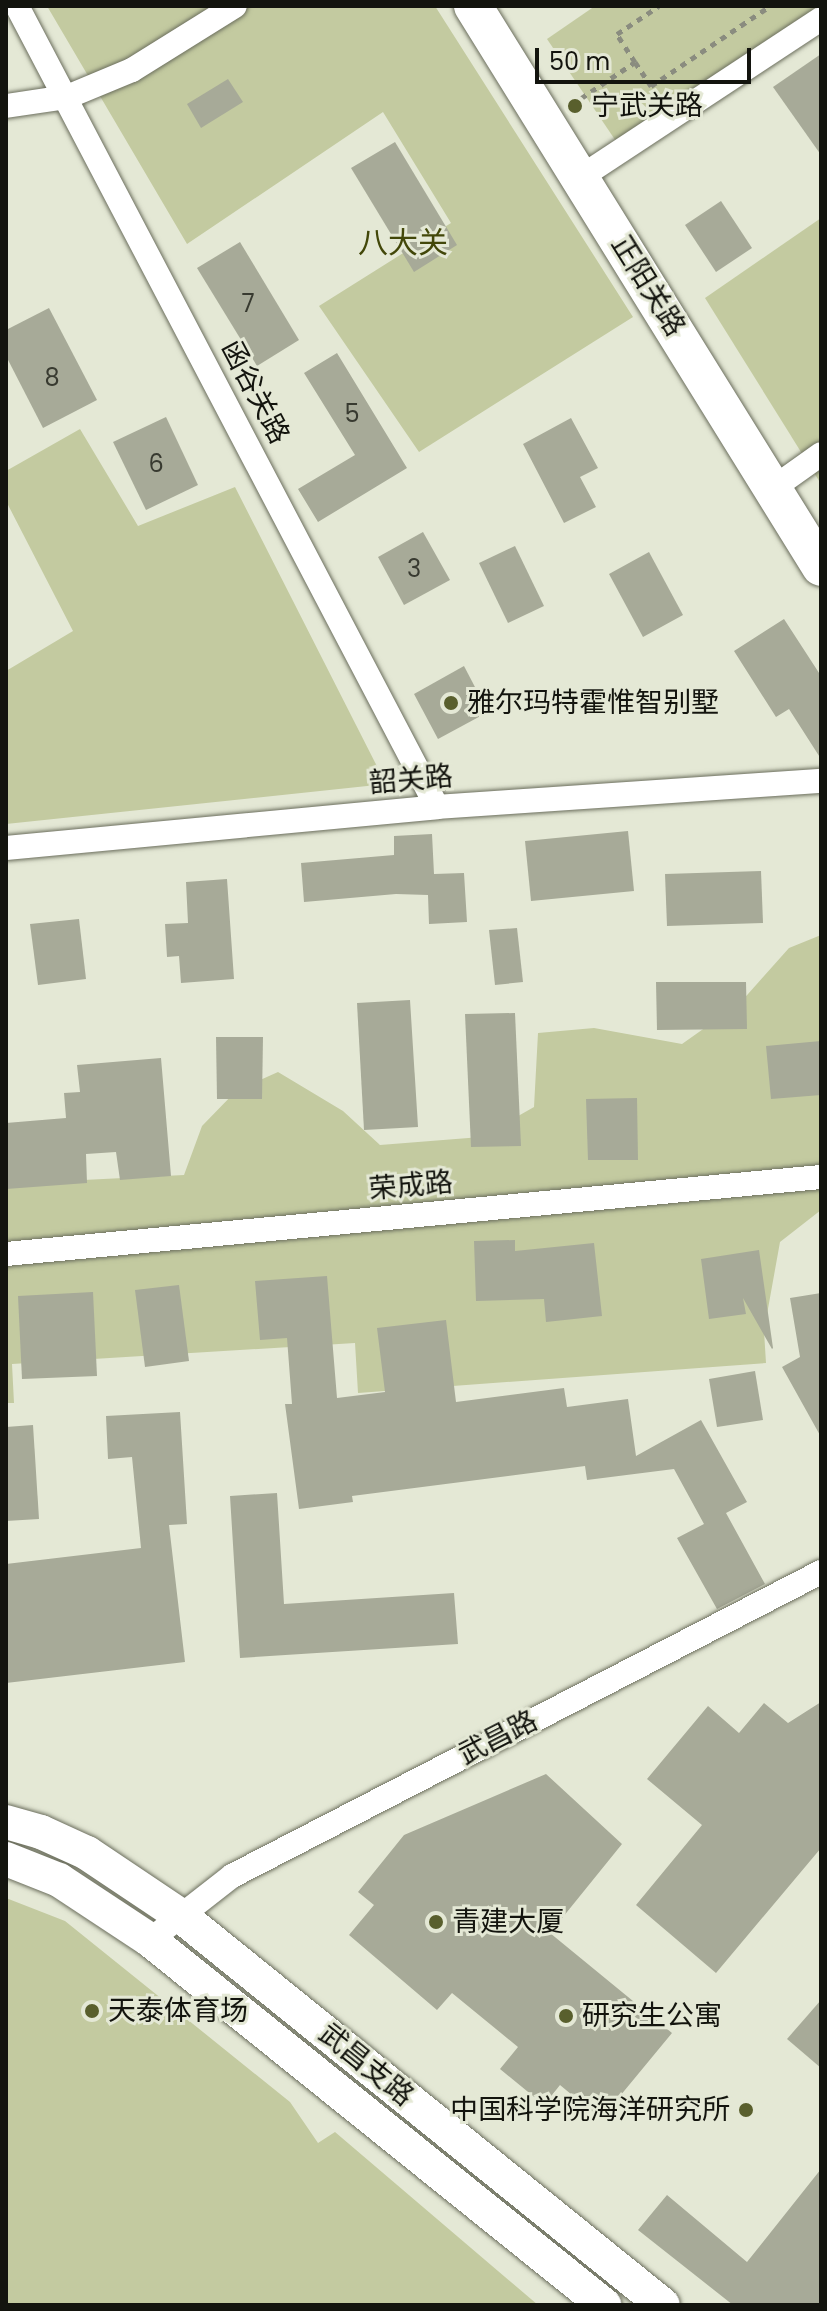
<!DOCTYPE html>
<html>
<head>
<meta charset="utf-8">
<style>
  body { margin:0 }
  #map { position:relative; width:827px; height:2311px; overflow:hidden; background:#e4e8d5; font-family:Poppins,"Noto Sans SC",sans-serif }
  div>[style] { position:absolute }
  [style*='--x'] { left:calc(var(--x)*1px); top:calc(var(--y)*1px); width:calc(var(--w)*1px); rotate:calc(var(--a)*1deg) }
  .green>* { inset:0; background:#c3caa0 }
  .building>* { inset:0; background:#a7aa98 }
  .path>* { height:5px; margin-top:-2.5px; transform-origin:0; background:repeating-linear-gradient(90deg,#8a8c7f 0 6px,transparent 0 12px) }
  .roads { filter:drop-shadow(0 0 2px #6b6e5d) drop-shadow(0 0 2px #6b6e5d) }
  .street>* { height:24px; margin:-12px; padding:0 12px; transform-origin:12px; border-radius:12px; background:#fff }
  .secondary>* { height:34px; margin:-17px; padding:0 17px; transform-origin:17px; border-radius:17px; background:#fff }
  .primary>* { height:38px; margin:-19px; padding:0 19px; transform-origin:19px; border-radius:19px; background:#fff }
  .dots>* { width:22px; height:22px; translate:-50% -50%; box-sizing:border-box; border:4px solid #e4e8d5; border-radius:50% }
  span { translate:-50% -50%; white-space:nowrap; text-align:center; line-height:1.15; -webkit-text-stroke:6px #e4e8d5; paint-order:stroke }
  .number-label { font-size:24px; color:#383a30 }
  .number-label span { -webkit-text-stroke-width:0 }
  .poi-label { font-size:28px; color:#13140e }
  .left { translate:0 -50%; text-align:left }
  .right { translate:-100% -50%; text-align:right }
  .street-label { font-size:28px; color:#13140e }
  .neighbourhood-label { font-size:30px; color:#424709 }
  .frame { position:absolute; inset:0; border:8px solid #13140e; pointer-events:none }
  .scale { position:absolute; left:535px; top:48px; width:216px; height:36px; box-sizing:border-box; border:4px solid #13140e; border-top:0; padding-left:10px; font-size:24px; line-height:28px; white-space:nowrap; color:#13140e; -webkit-text-stroke:6px #e4e8d5; paint-order:stroke }
</style>
</head>
<body>
<div id="map">
  <div class="green">
    <i style="clip-path:polygon(47px 6px,435px 6px,633px 317px,419px 452px,319px 306px,451px 223px,383px 112px,187px 244px)"></i>
    <i style="clip-path:polygon(595px 6px,821px 6px,821px 25px,628px 159px,547px 39px)"></i>
    <i style="clip-path:polygon(821px 218px,821px 484px,705px 298px)"></i>
    <i style="clip-path:polygon(80px 429px,138px 526px,235px 487px,386px 784px,6px 824px,6px 671px,73px 631px,6px 501px,6px 471px)"></i>
    <i style="clip-path:polygon(821px 935px,821px 1210px,780px 1242px,764px 1331px,766px 1363px,358px 1393px,355px 1343px,12px 1364px,14px 1403px,6px 1403px,6px 1172px,63px 1181px,184px 1175px,202px 1126px,236px 1091px,278px 1072px,343px 1111px,380px 1145px,481px 1137px,534px 1107px,538px 1033px,594px 1028px,682px 1044px,740px 1003px,789px 948px)"></i>
    <i style="clip-path:polygon(6px 1898px,65px 1921px,290px 2102px,318px 2143px,335px 2132px,538px 2305px,6px 2305px)"></i>
  </div>
  <div class="building">
    <i style="clip-path:polygon(821px 54px,821px 155px,773px 87px)"></i>
    <i style="clip-path:polygon(228px 79px,243px 102px,201px 128px,187px 104px)"></i>
    <i style="clip-path:polygon(395px 142px,457px 245px,414px 272px,351px 168px)"></i>
    <i style="clip-path:polygon(721px 201px,752px 248px,716px 272px,685px 225px)"></i>
    <i style="clip-path:polygon(240px 242px,299px 340px,257px 366px,197px 268px)"></i>
    <i style="clip-path:polygon(49px 308px,97px 400px,43px 428px,6px 356px,6px 330px)"></i>
    <i style="clip-path:polygon(337px 353px,407px 468px,318px 522px,298px 489px,355px 455px,304px 373px)"></i>
    <i style="clip-path:polygon(166px 417px,198px 485px,146px 510px,113px 442px)"></i>
    <i style="clip-path:polygon(571px 418px,598px 468px,580px 477px,596px 507px,564px 523px,523px 444px)"></i>
    <i style="clip-path:polygon(423px 532px,450px 580px,404px 605px,378px 557px)"></i>
    <i style="clip-path:polygon(515px 546px,544px 606px,508px 623px,479px 563px)"></i>
    <i style="clip-path:polygon(649px 552px,683px 615px,643px 637px,609px 574px)"></i>
    <i style="clip-path:polygon(784px 619px,821px 676px,821px 759px,789px 709px,776px 717px,734px 651px)"></i>
    <i style="clip-path:polygon(464px 666px,488px 712px,438px 739px,414px 694px)"></i>
    <i style="clip-path:polygon(628px 831px,634px 891px,531px 901px,525px 841px)"></i>
    <i style="clip-path:polygon(432px 834px,434px 874px,464px 873px,467px 922px,429px 924px,428px 895px,396px 894px,304px 902px,301px 863px,394px 855px,394px 836px)"></i>
    <i style="clip-path:polygon(761px 871px,763px 923px,667px 926px,665px 874px)"></i>
    <i style="clip-path:polygon(227px 879px,234px 979px,181px 983px,179px 956px,167px 957px,165px 924px,188px 923px,186px 882px)"></i>
    <i style="clip-path:polygon(79px 919px,86px 979px,38px 985px,30px 924px)"></i>
    <i style="clip-path:polygon(517px 928px,523px 982px,495px 985px,489px 930px)"></i>
    <i style="clip-path:polygon(656px 982px,746px 982px,747px 1029px,657px 1030px)"></i>
    <i style="clip-path:polygon(410px 1000px,418px 1127px,364px 1130px,357px 1003px)"></i>
    <i style="clip-path:polygon(515px 1013px,521px 1146px,471px 1147px,465px 1014px)"></i>
    <i style="clip-path:polygon(216px 1037px,263px 1037px,262px 1099px,217px 1099px)"></i>
    <i style="clip-path:polygon(821px 1041px,821px 1095px,771px 1099px,766px 1046px)"></i>
    <i style="clip-path:polygon(161px 1058px,171px 1176px,120px 1180px,116px 1152px,86px 1154px,87px 1183px,6px 1189px,6px 1123px,66px 1118px,64px 1093px,80px 1092px,77px 1065px)"></i>
    <i style="clip-path:polygon(637px 1098px,638px 1160px,588px 1160px,586px 1099px)"></i>
    <i style="clip-path:polygon(515px 1240px,515px 1251px,594px 1243px,602px 1316px,546px 1322px,544px 1299px,476px 1301px,474px 1241px)"></i>
    <i style="clip-path:polygon(759px 1250px,773px 1348px,772px 1349px,743px 1298px,746px 1314px,709px 1319px,701px 1259px)"></i>
    <i style="clip-path:polygon(327px 1276px,337px 1398px,385px 1392px,377px 1328px,446px 1320px,456px 1402px,564px 1388px,567px 1407px,628px 1399px,636px 1456px,701px 1420px,747px 1502px,726px 1513px,765px 1584px,717px 1609px,677px 1538px,704px 1524px,674px 1469px,587px 1480px,585px 1466px,352px 1496px,353px 1502px,299px 1509px,285px 1404px,292px 1404px,287px 1338px,260px 1340px,255px 1281px)"></i>
    <i style="clip-path:polygon(179px 1285px,189px 1361px,145px 1367px,135px 1290px)"></i>
    <i style="clip-path:polygon(93px 1292px,97px 1376px,22px 1379px,18px 1296px)"></i>
    <i style="clip-path:polygon(821px 1293px,821px 1437px,782px 1367px,800px 1357px,790px 1298px)"></i>
    <i style="clip-path:polygon(755px 1371px,763px 1420px,717px 1427px,709px 1379px)"></i>
    <i style="clip-path:polygon(180px 1412px,187px 1524px,169px 1525px,185px 1662px,6px 1683px,6px 1564px,141px 1548px,132px 1457px,108px 1459px,106px 1416px)"></i>
    <i style="clip-path:polygon(33px 1425px,39px 1519px,6px 1521px,6px 1427px)"></i>
    <i style="clip-path:polygon(277px 1493px,284px 1604px,454px 1593px,458px 1644px,240px 1658px,230px 1496px)"></i>
    <i style="clip-path:polygon(821px 1702px,821px 1848px,716px 1973px,636px 1905px,702px 1825px,647px 1779px,708px 1706px,739px 1733px,764px 1703px,788px 1723px)"></i>
    <i style="clip-path:polygon(546px 1774px,622px 1844px,550px 1933px,672px 2033px,601px 2119px,560px 2085px,544px 2105px,500px 2069px,518px 2047px,452px 1993px,437px 2010px,349px 1935px,374px 1905px,358px 1892px,404px 1835px)"></i>
    <i style="clip-path:polygon(821px 2000px,821px 2068px,787px 2039px)"></i>
    <i style="clip-path:polygon(821px 2169px,821px 2305px,733px 2305px,638px 2230px,667px 2195px,747px 2262px)"></i>
  </div>
  <div class="path">
    <i style="--x:635;--y:62;--w:29;--a:56"></i>
    <i style="--x:651;--y:86;--w:143;--a:-33.9"></i>
    <i style="--x:571;--y:105;--w:77;--a:-33.9"></i>
    <i style="--x:635;--y:62;--w:33;--a:-123"></i>
    <i style="--x:617;--y:34;--w:50;--a:-33.7"></i>
  </div>
  <div class="roads">
    <div class="street">
      <i style="--x:17;--y:6;--w:904;--a:62.33"></i>
      <i style="--x:6;--y:106;--w:62;--a:-8.4"></i>
      <i style="--x:67;--y:97;--w:70;--a:-22.6"></i>
      <i style="--x:132;--y:70;--w:121;--a:-31.9"></i>
      <i style="--x:581;--y:177;--w:287;--a:-33.4"></i>
      <i style="--x:772;--y:489;--w:60;--a:-35.5"></i>
      <i style="--x:6;--y:848;--w:433;--a:-5.4"></i>
      <i style="--x:437;--y:807;--w:385;--a:-3.9"></i>
      <i style="--x:6;--y:1254;--w:819;--a:-5.4"></i>
      <i style="--x:150;--y:1940;--w:104;--a:-38"></i>
      <i style="--x:232;--y:1876;--w:663;--a:-27.3"></i>
    </div>
    <div class="secondary">
      <i style="--x:6;--y:1822;--w:36;--a:16"></i>
      <i style="--x:41;--y:1832;--w:51;--a:24.5"></i>
      <i style="--x:87;--y:1853;--w:113;--a:33.8"></i>
      <i style="--x:181;--y:1916;--w:619;--a:38.91"></i>
      <i style="--x:6;--y:1859;--w:57;--a:21.6"></i>
      <i style="--x:59;--y:1880;--w:109;--a:33.4"></i>
      <i style="--x:150;--y:1940;--w:583;--a:38.8"></i>
    </div>
    <div class="primary">
      <i style="--x:473;--y:6;--w:660;--a:58.19"></i>
    </div>
  </div>
  <div class="dots">
    <i style="left:575px;top:106px;background:#595f2d"></i>
    <i style="left:451px;top:703px;background:#595f2d"></i>
    <i style="left:436px;top:1922px;background:#595f2d"></i>
    <i style="left:92px;top:2011px;background:#595f2d"></i>
    <i style="left:566px;top:2016px;background:#595f2d"></i>
    <i style="left:746px;top:2110px;background:#595f2d"></i>
  </div>
  <div class="number-label">
    <span style="left:248px;top:304px">7</span>
    <span style="left:52px;top:378px">8</span>
    <span style="left:352px;top:414px">5</span>
    <span style="left:156px;top:464px">6</span>
    <span style="left:414px;top:569px">3</span>
  </div>
  <div class="poi-label">
    <span class="left" style="left:591px;top:106px">宁武关路</span>
    <span class="left" style="left:467px;top:703px">雅尔玛特霍惟智别墅</span>
    <span class="left" style="left:452px;top:1922px">青建大厦</span>
    <span class="left" style="left:108px;top:2011px">天泰体育场</span>
    <span class="left" style="left:582px;top:2016px">研究生公寓</span>
    <span class="right" style="left:730px;top:2110px">中国科学院海洋研究所</span>
  </div>
  <div class="street-label">
    <span style="left:648px;top:286px;rotate:58deg">正阳关路</span>
    <span style="left:255px;top:392px;rotate:62deg">函谷关路</span>
    <span style="left:411px;top:780px;rotate:-5deg">韶关路</span>
    <span style="left:411px;top:1186px;rotate:-5deg">荣成路</span>
    <span style="left:498px;top:1738px;rotate:-27deg">武昌路</span>
    <span style="left:366px;top:2065px;rotate:39deg">武昌支路</span>
  </div>
  <div class="neighbourhood-label">
    <span style="left:403px;top:243px">八大关</span>
  </div>
  <div class="frame"></div>
  <div class="scale">50 m</div>
</div>
</body>
</html>
